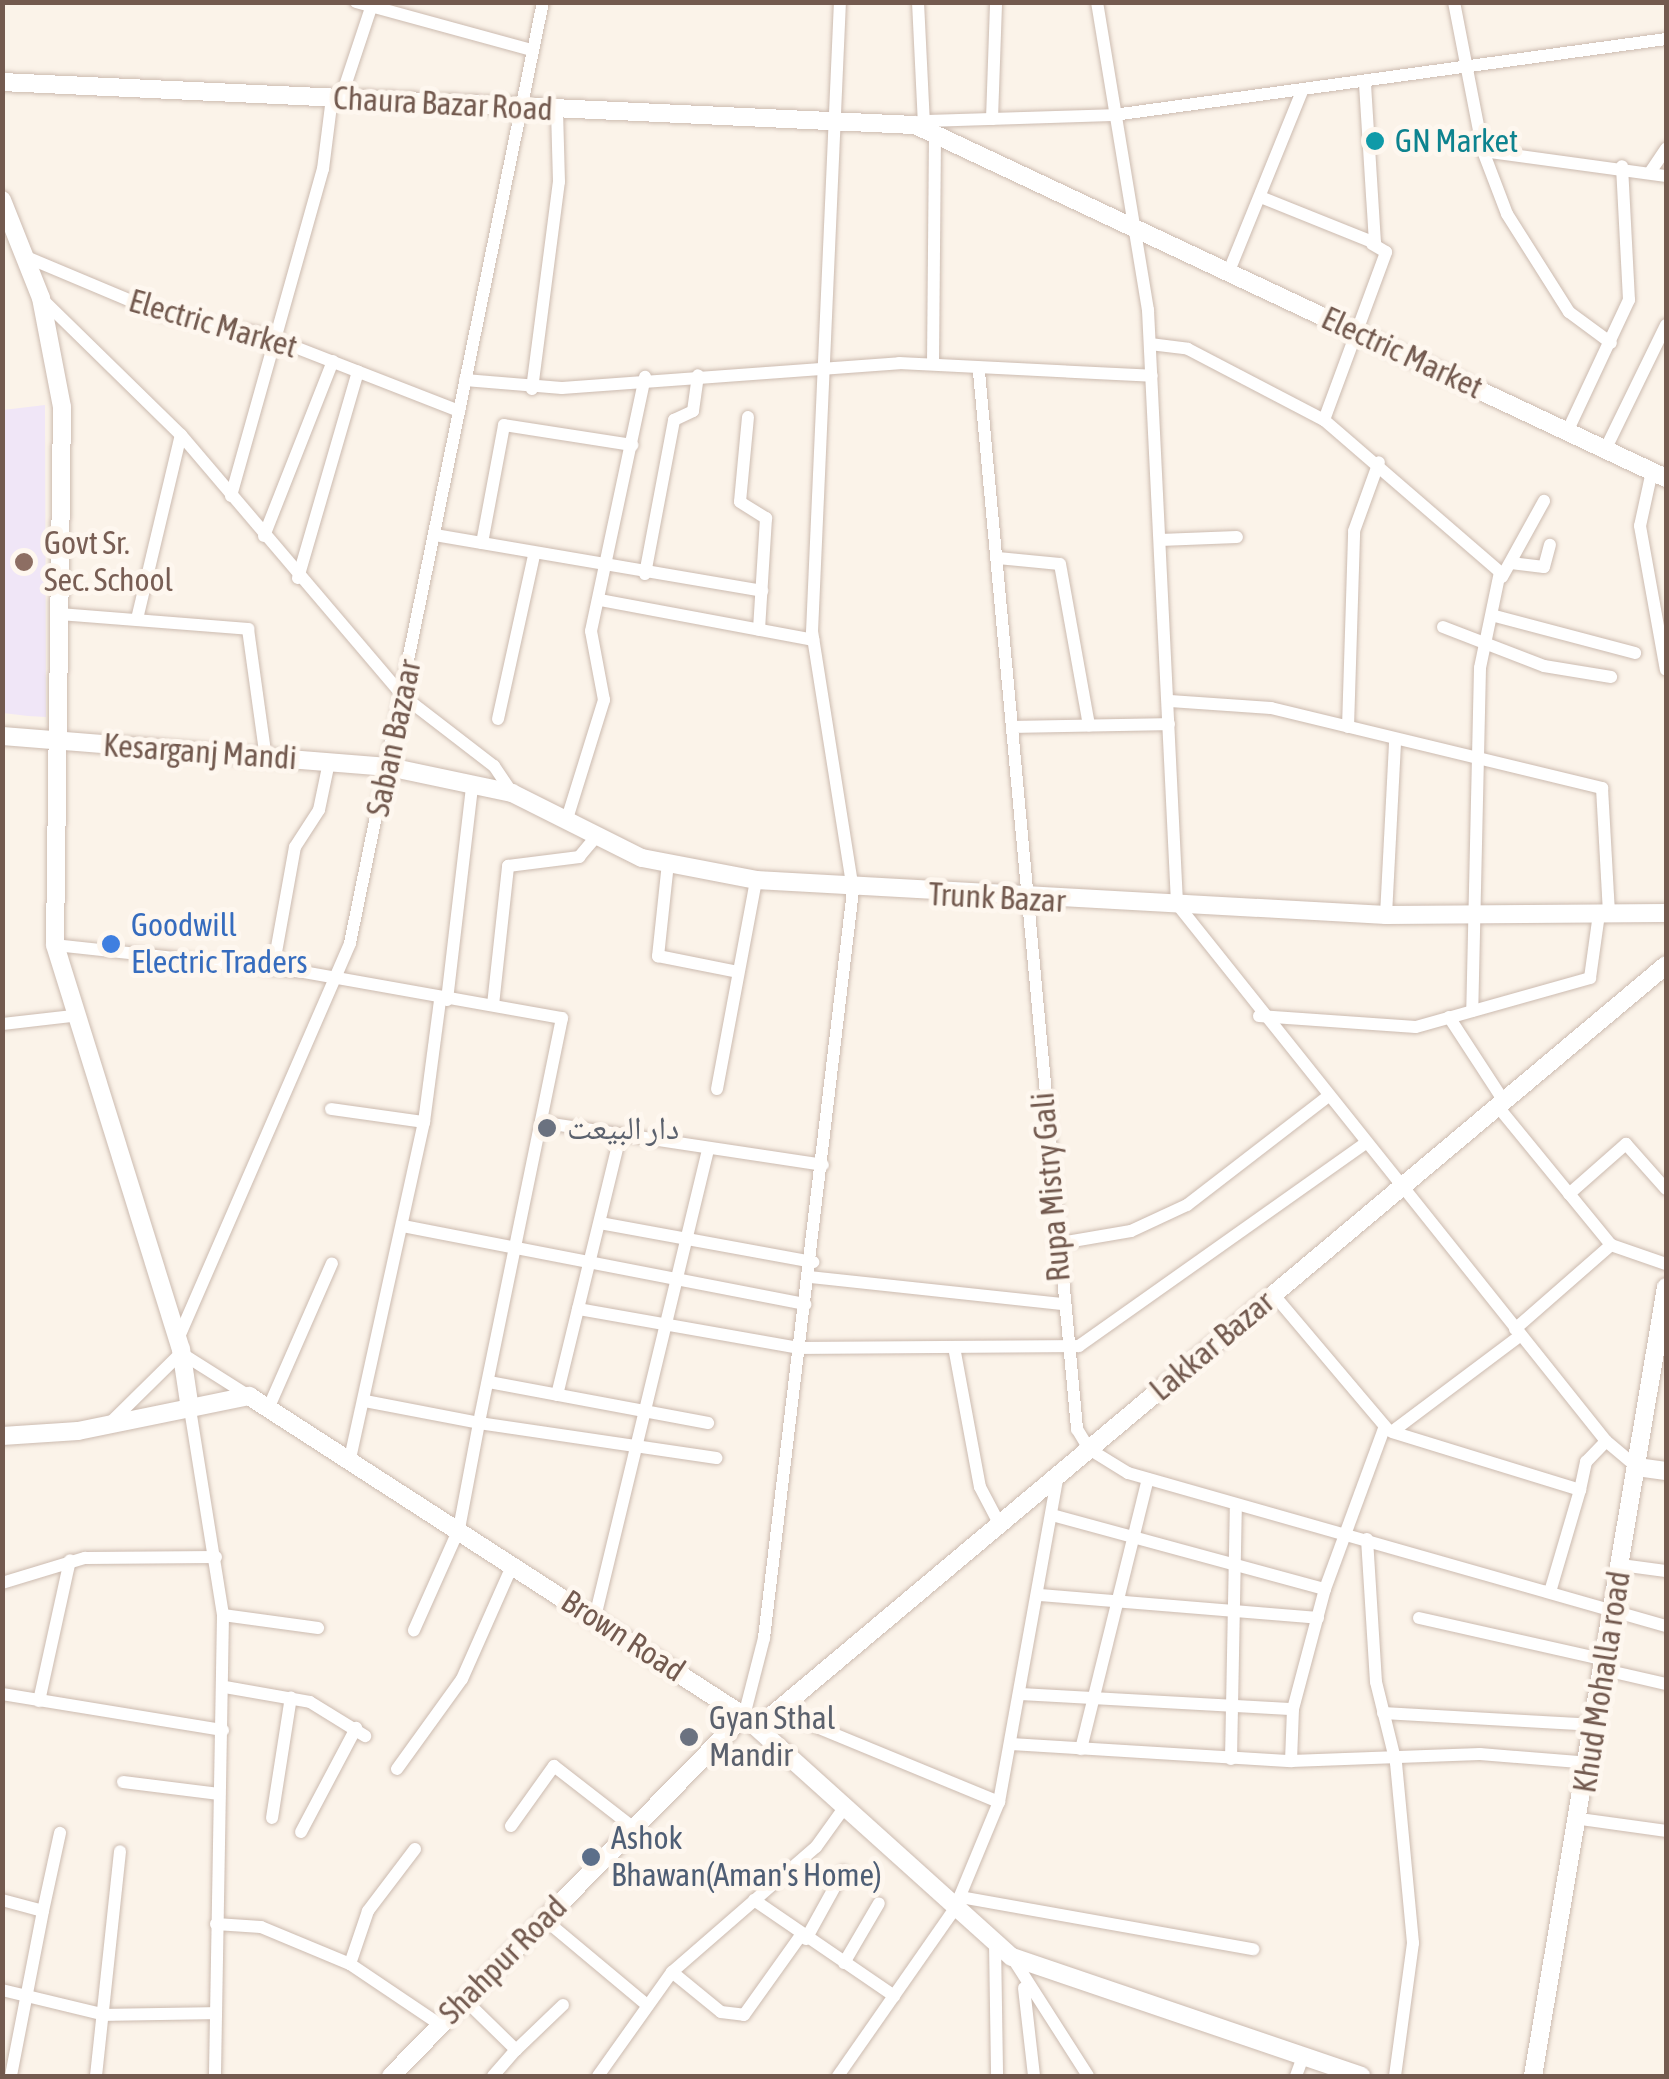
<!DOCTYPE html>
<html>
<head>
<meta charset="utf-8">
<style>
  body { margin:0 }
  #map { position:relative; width:1669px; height:2079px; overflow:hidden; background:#fbf3e9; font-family:"Asap Condensed","Noto Naskh Arabic",sans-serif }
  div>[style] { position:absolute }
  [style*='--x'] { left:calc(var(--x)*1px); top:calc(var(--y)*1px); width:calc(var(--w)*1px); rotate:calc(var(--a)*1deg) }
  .education>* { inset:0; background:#f0e6f7 }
  .roads { filter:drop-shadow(0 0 2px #ccbbb0) drop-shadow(0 0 2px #ccbbb0) }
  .street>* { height:12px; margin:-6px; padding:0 6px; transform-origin:6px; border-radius:6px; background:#fff }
  .secondary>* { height:18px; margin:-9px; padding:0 9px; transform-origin:9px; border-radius:9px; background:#fff }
  .dots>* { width:28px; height:28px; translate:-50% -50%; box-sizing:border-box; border:5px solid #fef7ef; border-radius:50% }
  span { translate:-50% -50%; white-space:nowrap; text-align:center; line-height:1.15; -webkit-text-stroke:10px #fef7ef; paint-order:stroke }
  .street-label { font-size:32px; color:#735a4f }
  .culture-label { font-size:32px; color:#0d838f }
  .left { translate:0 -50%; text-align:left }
  .education-label { font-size:32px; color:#785e54 }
  .shop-label { font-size:32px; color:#366cbe }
  .worship-label { font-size:32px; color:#5b616d }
  .service-label { font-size:32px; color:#4e5e75 }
  .frame { position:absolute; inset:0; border:5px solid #735a4f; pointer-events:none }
</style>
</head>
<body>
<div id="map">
  <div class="education">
    <i style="clip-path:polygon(45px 405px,46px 717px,28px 716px,3px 713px,3px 410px)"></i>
  </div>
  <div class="roads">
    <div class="street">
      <i style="--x:356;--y:2;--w:181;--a:15.3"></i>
      <i style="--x:918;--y:2;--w:123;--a:87.2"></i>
      <i style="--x:1097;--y:2;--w:312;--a:80.6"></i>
      <i style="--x:1148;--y:310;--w:595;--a:87.2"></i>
      <i style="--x:1177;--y:904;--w:687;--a:51.38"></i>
      <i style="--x:1606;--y:1441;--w:40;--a:40"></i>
      <i style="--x:1454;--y:2;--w:152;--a:79"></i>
      <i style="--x:1483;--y:151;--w:67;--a:69.1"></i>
      <i style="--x:1507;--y:214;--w:116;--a:57.7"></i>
      <i style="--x:1569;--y:312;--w:52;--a:36.4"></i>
      <i style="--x:341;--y:98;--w:101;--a:-71.6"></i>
      <i style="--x:992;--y:119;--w:117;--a:-88"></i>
      <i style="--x:925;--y:121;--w:189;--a:-1.8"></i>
      <i style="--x:1114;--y:115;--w:557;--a:-7.84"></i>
      <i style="--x:1483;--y:151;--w:185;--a:7.8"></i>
      <i style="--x:1651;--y:171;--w:27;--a:-56"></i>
      <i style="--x:1263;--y:198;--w:121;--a:21.9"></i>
      <i style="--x:1375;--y:243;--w:160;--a:-93.6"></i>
      <i style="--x:24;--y:256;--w:150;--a:22.8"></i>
      <i style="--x:162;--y:314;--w:99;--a:11.1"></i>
      <i style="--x:259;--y:333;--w:215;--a:21.3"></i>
      <i style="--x:1229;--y:271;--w:194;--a:-67.9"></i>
      <i style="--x:41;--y:298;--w:196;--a:44.4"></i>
      <i style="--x:181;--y:435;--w:343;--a:49.6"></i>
      <i style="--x:403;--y:696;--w:115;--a:37.6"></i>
      <i style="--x:494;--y:766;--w:32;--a:56"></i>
      <i style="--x:1150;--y:344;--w:38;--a:7"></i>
      <i style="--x:1188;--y:349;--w:153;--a:27.6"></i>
      <i style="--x:1324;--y:420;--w:233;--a:40.8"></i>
      <i style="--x:1500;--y:572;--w:98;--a:101.8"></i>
      <i style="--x:1480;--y:668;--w:343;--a:91.3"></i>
      <i style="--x:933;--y:364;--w:231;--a:-89.5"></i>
      <i style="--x:979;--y:372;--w:1062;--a:84.7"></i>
      <i style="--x:1077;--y:1429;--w:23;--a:59"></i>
      <i style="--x:1089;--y:1449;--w:46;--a:31.6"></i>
      <i style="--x:1128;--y:1473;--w:559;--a:15.88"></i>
      <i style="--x:465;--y:380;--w:97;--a:4.7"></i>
      <i style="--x:562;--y:388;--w:338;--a:-4.2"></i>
      <i style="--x:899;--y:363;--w:253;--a:2.9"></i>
      <i style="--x:532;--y:389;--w:209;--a:-82.6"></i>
      <i style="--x:559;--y:182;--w:72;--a:-91.6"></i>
      <i style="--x:748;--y:417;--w:85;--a:95.4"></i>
      <i style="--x:740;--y:502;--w:31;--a:32"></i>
      <i style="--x:766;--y:518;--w:112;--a:93.6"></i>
      <i style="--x:1324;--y:420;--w:179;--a:-69.7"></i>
      <i style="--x:1386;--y:252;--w:16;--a:-150"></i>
      <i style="--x:1568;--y:430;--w:144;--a:-64.9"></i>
      <i style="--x:1629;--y:300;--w:134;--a:-93"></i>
      <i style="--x:1606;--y:448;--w:137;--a:-64"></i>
      <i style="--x:1652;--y:471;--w:56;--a:102.3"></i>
      <i style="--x:1640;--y:526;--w:146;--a:79.8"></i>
      <i style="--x:231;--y:496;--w:340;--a:-74.3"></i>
      <i style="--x:323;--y:169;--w:72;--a:-82.8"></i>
      <i style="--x:435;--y:535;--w:332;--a:9.7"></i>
      <i style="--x:264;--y:536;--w:188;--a:-68.5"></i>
      <i style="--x:1160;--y:540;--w:77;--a:-2.2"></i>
      <i style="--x:482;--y:543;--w:120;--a:-79.4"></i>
      <i style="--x:504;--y:425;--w:130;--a:8.9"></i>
      <i style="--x:998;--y:558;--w:62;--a:5.5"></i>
      <i style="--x:1060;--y:564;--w:164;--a:79.8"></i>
      <i style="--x:1511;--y:563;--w:33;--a:7"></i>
      <i style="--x:1544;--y:567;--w:23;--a:-75"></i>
      <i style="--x:645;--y:574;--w:157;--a:-79.3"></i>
      <i style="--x:674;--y:420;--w:21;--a:-25"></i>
      <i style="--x:693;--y:411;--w:36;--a:-82"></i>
      <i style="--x:1502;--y:577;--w:87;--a:-61.1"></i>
      <i style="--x:298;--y:578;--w:215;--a:-73.8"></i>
      <i style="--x:600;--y:600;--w:217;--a:10.6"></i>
      <i style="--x:59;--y:614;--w:190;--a:4.5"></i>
      <i style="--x:248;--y:629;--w:130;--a:82.1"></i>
      <i style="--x:1495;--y:616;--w:145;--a:14.8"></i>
      <i style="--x:137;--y:619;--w:189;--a:-76.6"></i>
      <i style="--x:1443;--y:627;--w:108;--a:21.1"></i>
      <i style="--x:1544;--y:666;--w:68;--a:9.3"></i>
      <i style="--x:1170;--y:701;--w:101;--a:4"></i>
      <i style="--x:1271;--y:708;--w:341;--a:13.6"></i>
      <i style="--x:1602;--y:788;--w:126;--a:86.8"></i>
      <i style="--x:498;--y:719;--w:168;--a:-77.6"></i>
      <i style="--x:1016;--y:727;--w:153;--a:-1.1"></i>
      <i style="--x:1348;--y:727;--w:196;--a:-88.2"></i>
      <i style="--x:1354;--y:531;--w:73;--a:-70.1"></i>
      <i style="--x:566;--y:822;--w:128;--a:-72.7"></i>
      <i style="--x:604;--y:700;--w:70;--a:-100.7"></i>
      <i style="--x:591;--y:631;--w:260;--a:-78"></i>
      <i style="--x:668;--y:863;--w:94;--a:96.1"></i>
      <i style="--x:658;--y:956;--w:76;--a:11.3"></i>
      <i style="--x:1386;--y:915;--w:174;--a:-87"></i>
      <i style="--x:55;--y:945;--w:249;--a:6.2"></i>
      <i style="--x:303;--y:972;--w:263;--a:10.1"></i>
      <i style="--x:562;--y:1018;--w:413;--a:101.6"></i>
      <i style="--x:479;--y:1423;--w:240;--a:8.4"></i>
      <i style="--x:273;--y:969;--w:124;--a:-79.8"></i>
      <i style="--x:295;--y:847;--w:44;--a:-57"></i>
      <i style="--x:319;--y:810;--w:49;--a:-78.2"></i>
      <i style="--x:447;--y:1000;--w:215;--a:-83.3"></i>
      <i style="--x:493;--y:1005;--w:140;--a:-83.8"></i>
      <i style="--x:508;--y:866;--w:72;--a:-7.2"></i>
      <i style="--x:579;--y:857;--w:25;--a:-50"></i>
      <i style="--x:1259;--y:1016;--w:157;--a:4"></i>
      <i style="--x:1416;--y:1027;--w:181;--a:-15.7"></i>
      <i style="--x:1590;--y:978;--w:65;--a:-82"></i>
      <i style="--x:1449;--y:1017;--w:103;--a:56.9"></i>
      <i style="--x:2;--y:1024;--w:70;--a:-6.5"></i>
      <i style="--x:717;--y:1089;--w:213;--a:-79.4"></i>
      <i style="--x:1499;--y:1108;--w:177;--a:50.7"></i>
      <i style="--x:1611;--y:1245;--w:58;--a:19.1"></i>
      <i style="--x:331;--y:1109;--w:94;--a:8"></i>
      <i style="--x:546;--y:1123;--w:280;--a:8.6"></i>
      <i style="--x:1569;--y:1194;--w:76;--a:-41.3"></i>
      <i style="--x:1626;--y:1144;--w:60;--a:48.4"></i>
      <i style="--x:600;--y:1223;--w:217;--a:10.4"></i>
      <i style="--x:403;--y:1226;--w:410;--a:11"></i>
      <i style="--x:1055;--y:1244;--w:77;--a:-9.7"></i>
      <i style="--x:1131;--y:1231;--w:62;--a:-24.9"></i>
      <i style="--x:1187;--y:1205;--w:175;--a:-37.6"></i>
      <i style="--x:810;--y:1277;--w:252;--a:6.1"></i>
      <i style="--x:1274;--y:1295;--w:177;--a:49.8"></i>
      <i style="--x:578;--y:1309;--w:225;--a:10"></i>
      <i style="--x:800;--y:1348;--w:279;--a:-0.4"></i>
      <i style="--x:1079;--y:1346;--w:349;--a:-35.3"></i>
      <i style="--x:1515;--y:1329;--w:128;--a:-41.2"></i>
      <i style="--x:1521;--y:1335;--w:161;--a:143.1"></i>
      <i style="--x:1392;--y:1432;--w:197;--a:17.1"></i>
      <i style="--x:1580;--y:1490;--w:29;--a:-78"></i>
      <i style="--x:1586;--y:1462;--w:29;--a:-46"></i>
      <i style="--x:178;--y:1339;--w:432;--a:-66.5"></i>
      <i style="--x:350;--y:943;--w:961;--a:-78.41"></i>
      <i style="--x:954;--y:1347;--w:142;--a:79.5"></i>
      <i style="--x:980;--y:1487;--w:45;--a:62.3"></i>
      <i style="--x:489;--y:1382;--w:223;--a:10.6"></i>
      <i style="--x:557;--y:1395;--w:266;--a:-76.3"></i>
      <i style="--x:365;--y:1401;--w:116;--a:10.9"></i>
      <i style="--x:479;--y:1423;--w:108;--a:100.7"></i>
      <i style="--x:459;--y:1529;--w:111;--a:114"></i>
      <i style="--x:190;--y:1409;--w:209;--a:80.9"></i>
      <i style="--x:223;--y:1615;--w:461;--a:91"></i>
      <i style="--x:268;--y:1409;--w:159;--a:-66.3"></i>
      <i style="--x:111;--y:1422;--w:98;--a:-44.6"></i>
      <i style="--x:181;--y:1353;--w:80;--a:32.3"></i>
      <i style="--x:349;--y:1463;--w:349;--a:-77.6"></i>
      <i style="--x:424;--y:1122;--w:123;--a:-82.5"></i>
      <i style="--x:1052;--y:1515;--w:283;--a:15.2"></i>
      <i style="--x:1367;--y:1539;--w:143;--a:86.4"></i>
      <i style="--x:1376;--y:1682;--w:83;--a:76.1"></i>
      <i style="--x:1396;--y:1763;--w:181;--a:84.6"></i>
      <i style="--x:1413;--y:1943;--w:134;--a:97.7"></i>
      <i style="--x:1621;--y:1565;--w:45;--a:7.6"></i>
      <i style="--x:2;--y:1583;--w:87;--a:-16.8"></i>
      <i style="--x:85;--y:1558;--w:131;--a:-0.4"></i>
      <i style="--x:1550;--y:1592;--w:106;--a:-73.6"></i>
      <i style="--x:1040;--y:1595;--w:279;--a:4.7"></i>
      <i style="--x:223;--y:1615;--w:96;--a:7.8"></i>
      <i style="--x:595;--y:1617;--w:480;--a:-76.4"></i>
      <i style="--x:1419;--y:1618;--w:192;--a:12.7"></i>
      <i style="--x:1605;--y:1670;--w:63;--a:12.9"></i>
      <i style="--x:225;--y:1687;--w:86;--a:10"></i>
      <i style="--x:310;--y:1702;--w:65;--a:31.7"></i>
      <i style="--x:2;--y:1694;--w:224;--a:9.3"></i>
      <i style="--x:1022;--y:1694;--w:271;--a:3.2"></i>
      <i style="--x:39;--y:1701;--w:144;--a:-77.6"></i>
      <i style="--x:778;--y:1711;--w:239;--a:22.4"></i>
      <i style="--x:1383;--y:1713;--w:213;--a:3.2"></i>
      <i style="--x:744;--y:1716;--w:81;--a:-75.6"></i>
      <i style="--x:764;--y:1638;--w:753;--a:-83.21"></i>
      <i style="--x:853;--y:890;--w:261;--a:-99"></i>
      <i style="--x:812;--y:632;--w:631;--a:-87.46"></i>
      <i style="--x:1011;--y:1744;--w:281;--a:3.5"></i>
      <i style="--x:1291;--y:1761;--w:189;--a:-2.1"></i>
      <i style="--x:1480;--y:1754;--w:111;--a:4.6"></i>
      <i style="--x:1081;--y:1749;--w:278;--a:-76.1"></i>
      <i style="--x:1231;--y:1759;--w:250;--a:-88.9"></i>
      <i style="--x:1291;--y:1761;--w:52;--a:-87.8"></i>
      <i style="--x:1293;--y:1709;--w:124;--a:-75.1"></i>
      <i style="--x:1325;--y:1589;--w:171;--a:-69.8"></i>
      <i style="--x:397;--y:1769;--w:111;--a:-54.2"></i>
      <i style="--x:462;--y:1679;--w:124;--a:-66.1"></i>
      <i style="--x:123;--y:1782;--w:97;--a:7.1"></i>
      <i style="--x:272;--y:1818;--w:122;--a:-81.1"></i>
      <i style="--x:1580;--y:1819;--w:87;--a:7.9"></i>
      <i style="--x:511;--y:1826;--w:74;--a:-54.4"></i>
      <i style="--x:554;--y:1766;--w:101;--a:37.8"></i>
      <i style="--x:301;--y:1832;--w:118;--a:-62.1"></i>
      <i style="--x:415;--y:1849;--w:78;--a:127.2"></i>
      <i style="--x:368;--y:1911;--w:56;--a:108.8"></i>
      <i style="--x:350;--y:1964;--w:107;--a:34"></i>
      <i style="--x:960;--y:1897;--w:298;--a:10.1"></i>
      <i style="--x:2;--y:1900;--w:42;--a:15"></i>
      <i style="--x:43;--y:1911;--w:168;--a:101"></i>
      <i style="--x:754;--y:1900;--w:170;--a:34.4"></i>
      <i style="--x:43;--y:1911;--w:80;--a:-77.7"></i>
      <i style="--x:544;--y:1919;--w:134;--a:39.9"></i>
      <i style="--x:216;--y:1924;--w:45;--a:3.8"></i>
      <i style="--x:261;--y:1927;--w:96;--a:22.6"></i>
      <i style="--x:806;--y:1939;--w:77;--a:-61.1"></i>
      <i style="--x:995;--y:1943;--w:133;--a:89.1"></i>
      <i style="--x:1012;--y:1957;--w:141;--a:57.4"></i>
      <i style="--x:844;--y:1963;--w:69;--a:-59.7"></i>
      <i style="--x:672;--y:1972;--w:63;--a:39.2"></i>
      <i style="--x:721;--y:2012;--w:23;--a:7"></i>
      <i style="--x:744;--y:2015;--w:98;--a:-54.5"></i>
      <i style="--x:1024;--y:1988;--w:89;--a:83.5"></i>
      <i style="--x:2;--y:1990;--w:106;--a:13.6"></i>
      <i style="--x:105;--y:2015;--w:111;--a:-1"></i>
      <i style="--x:464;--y:1999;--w:73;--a:44.4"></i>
      <i style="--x:516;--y:2050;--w:65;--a:-43.8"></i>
      <i style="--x:96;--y:2076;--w:226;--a:-83.9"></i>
      <i style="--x:493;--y:2076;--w:35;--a:-49"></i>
      <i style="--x:598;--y:2076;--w:128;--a:-54.6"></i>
      <i style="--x:672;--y:1972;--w:191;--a:-41"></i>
      <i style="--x:816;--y:1847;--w:48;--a:-54.3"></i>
      <i style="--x:838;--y:2076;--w:205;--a:-55.1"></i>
      <i style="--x:955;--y:1908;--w:115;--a:-67.5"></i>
      <i style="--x:999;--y:1802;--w:326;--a:-79.8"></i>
      <i style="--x:1296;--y:2076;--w:20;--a:-70"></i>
    </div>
    <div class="secondary">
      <i style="--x:2;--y:82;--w:914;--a:2.7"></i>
      <i style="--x:915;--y:125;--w:830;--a:25.18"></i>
      <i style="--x:2;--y:200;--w:105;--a:68.3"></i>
      <i style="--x:41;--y:298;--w:111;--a:79.1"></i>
      <i style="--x:62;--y:407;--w:538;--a:90.75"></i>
      <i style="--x:55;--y:945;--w:423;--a:72.7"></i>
      <i style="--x:181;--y:1349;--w:61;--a:81.5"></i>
      <i style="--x:2;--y:736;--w:388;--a:4.6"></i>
      <i style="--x:389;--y:767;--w:126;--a:11.9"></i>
      <i style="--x:512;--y:793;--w:145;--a:26.6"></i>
      <i style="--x:642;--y:858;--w:116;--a:10.9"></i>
      <i style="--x:756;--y:880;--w:631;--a:3.18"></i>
      <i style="--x:1386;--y:915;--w:280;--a:-0.4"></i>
      <i style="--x:2;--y:1436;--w:76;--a:-3.8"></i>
      <i style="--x:78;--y:1431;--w:175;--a:-11.6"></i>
      <i style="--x:249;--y:1396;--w:589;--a:32.88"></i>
      <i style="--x:744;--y:1716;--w:360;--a:42"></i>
      <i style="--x:1012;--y:1957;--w:369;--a:18.8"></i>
      <i style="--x:1637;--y:1467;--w:29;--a:8"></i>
      <i style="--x:758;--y:1727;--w:1185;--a:-40"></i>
      <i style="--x:391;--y:2076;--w:504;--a:-45.56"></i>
      <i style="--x:1533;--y:2076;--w:800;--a:-80.43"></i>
    </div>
  </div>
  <div class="dots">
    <i style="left:1375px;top:141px;background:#0f9aa8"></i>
    <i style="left:24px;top:562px;background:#8d6e63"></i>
    <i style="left:111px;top:944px;background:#3f7fe0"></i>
    <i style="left:547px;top:1128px;background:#6b7280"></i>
    <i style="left:689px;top:1737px;background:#6b7280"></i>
    <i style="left:591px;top:1857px;background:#5c6f8a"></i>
  </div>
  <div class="street-label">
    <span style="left:443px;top:104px;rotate:3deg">Chaura Bazar Road</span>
    <span style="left:213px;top:324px;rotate:16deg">Electric Market</span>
    <span style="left:1402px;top:353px;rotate:25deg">Electric Market</span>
    <span style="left:394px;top:738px;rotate:-78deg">Saban Bazaar</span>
    <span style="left:200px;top:752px;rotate:4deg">Kesarganj Mandi</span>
    <span style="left:997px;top:898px;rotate:3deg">Trunk Bazar</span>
    <span style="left:1051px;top:1187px;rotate:-95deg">Rupa Mistry Gali</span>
    <span style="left:1212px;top:1346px;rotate:-40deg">Lakkar Bazar</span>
    <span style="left:623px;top:1636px;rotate:33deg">Brown Road</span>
    <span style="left:1602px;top:1682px;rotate:-81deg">Khud Mohalla road</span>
    <span style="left:503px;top:1960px;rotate:-45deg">Shahpur Road</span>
  </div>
  <div class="culture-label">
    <span class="left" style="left:1395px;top:141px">GN Market</span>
  </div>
  <div class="education-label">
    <span class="left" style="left:44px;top:562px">Govt Sr.<br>Sec. School</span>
  </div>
  <div class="shop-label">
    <span class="left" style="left:131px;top:944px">Goodwill<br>Electric Traders</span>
  </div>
  <div class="worship-label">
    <span class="left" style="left:567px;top:1128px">دار البیعت</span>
    <span class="left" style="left:709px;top:1737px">Gyan Sthal<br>Mandir</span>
  </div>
  <div class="service-label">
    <span class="left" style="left:611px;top:1857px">Ashok<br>Bhawan(Aman's Home)</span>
  </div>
  <div class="frame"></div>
</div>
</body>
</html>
